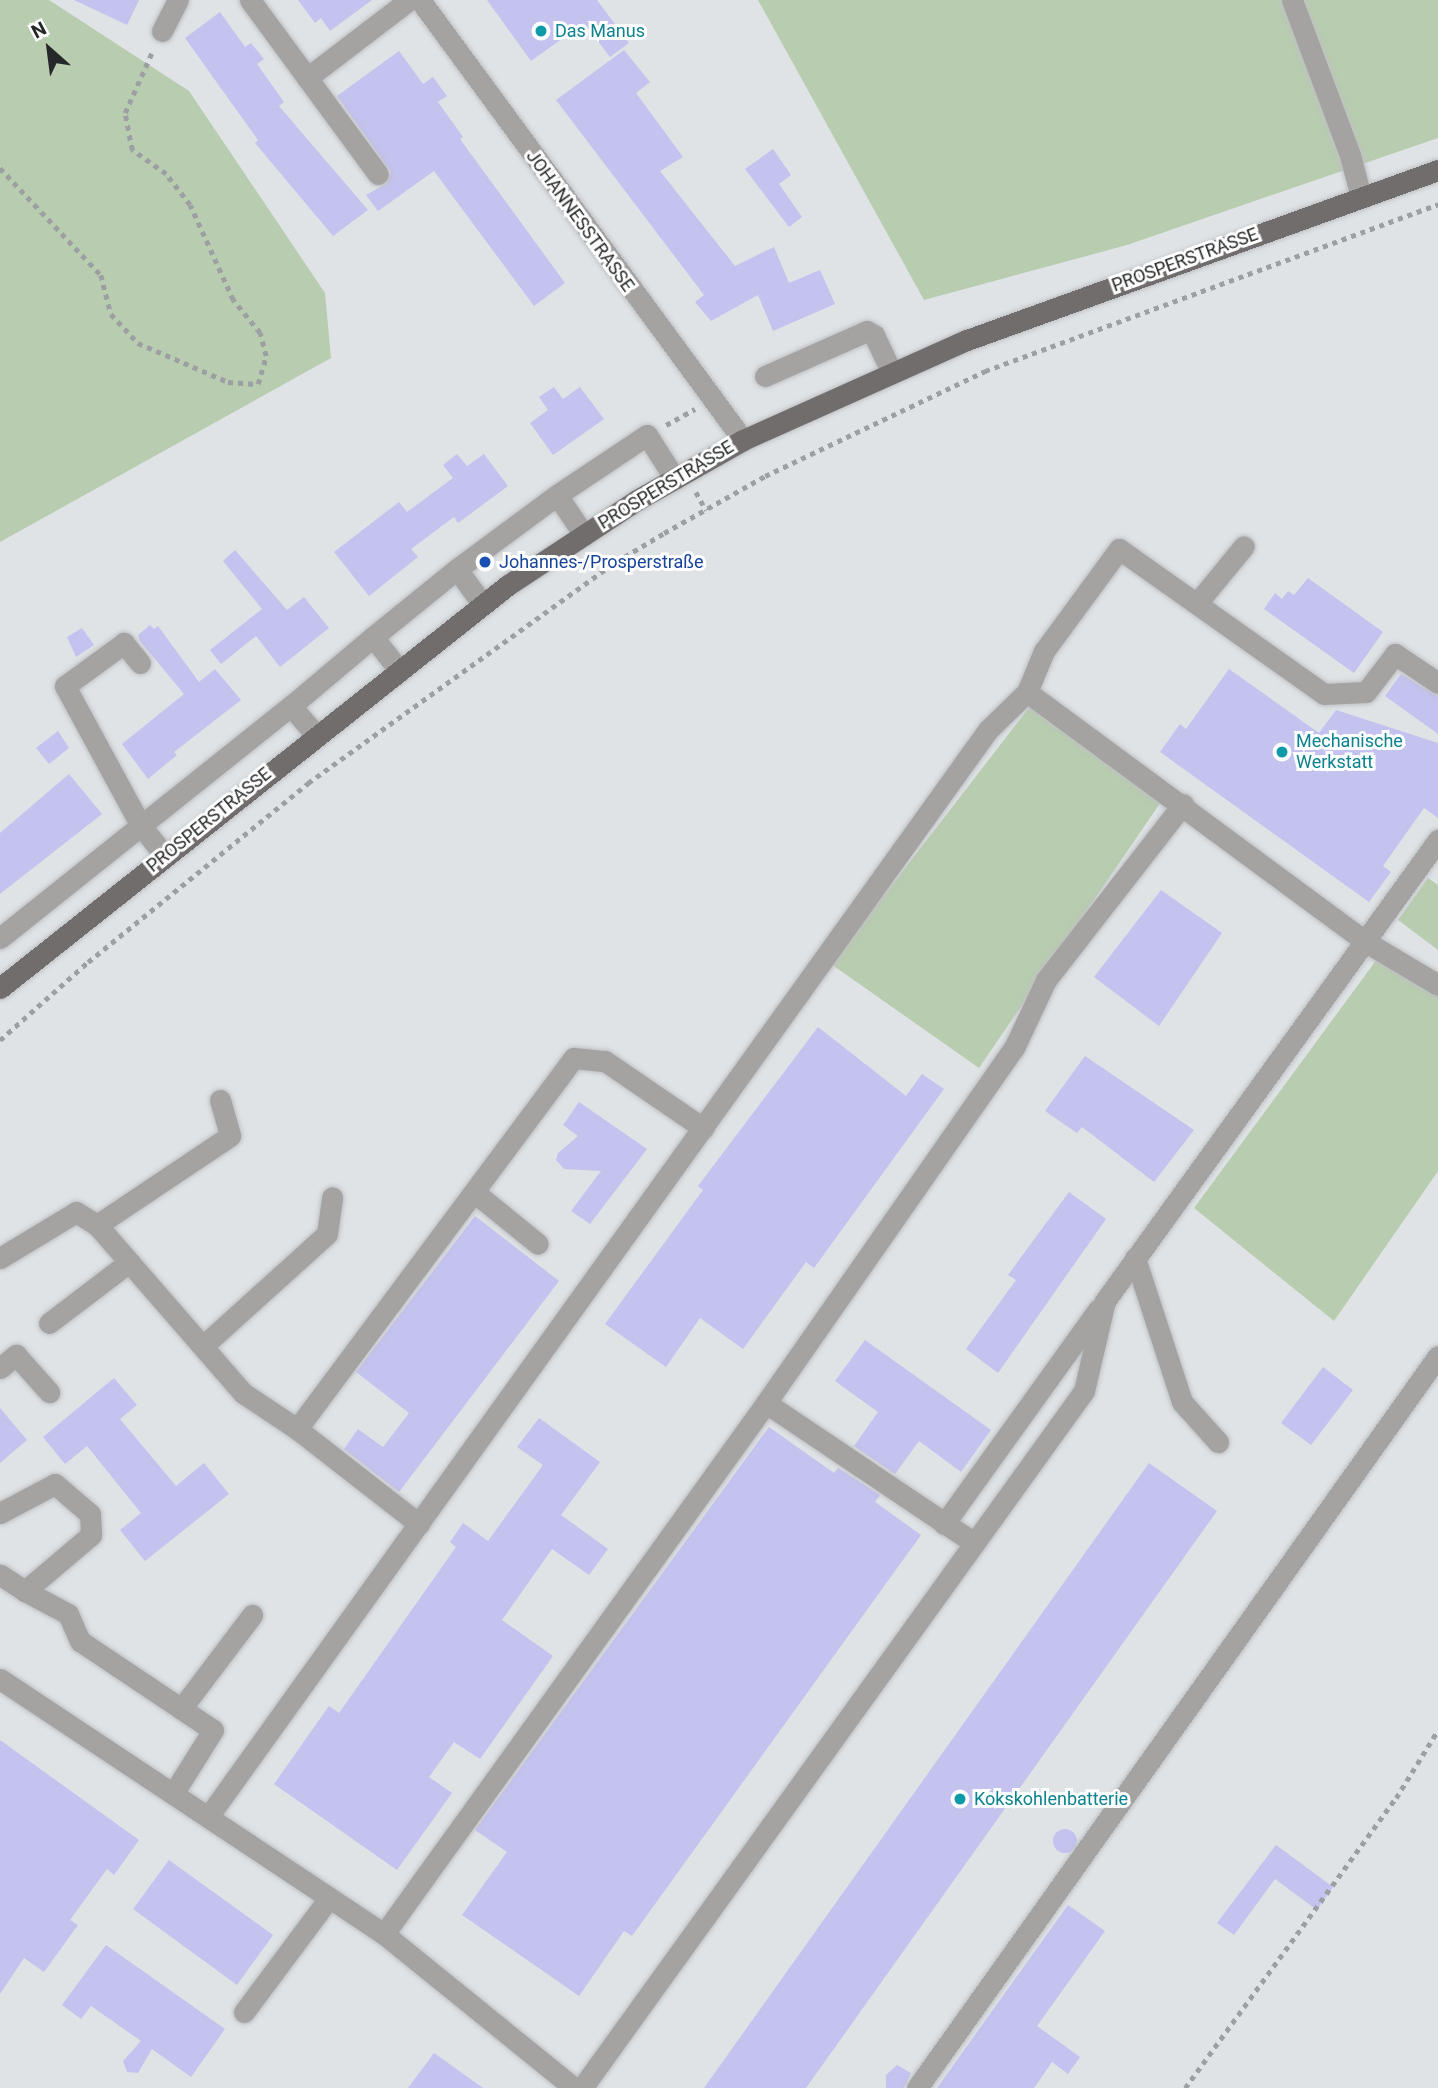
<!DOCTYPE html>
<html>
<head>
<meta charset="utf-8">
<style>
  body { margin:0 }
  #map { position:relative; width:1438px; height:2088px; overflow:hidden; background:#dfe3e6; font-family:Roboto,sans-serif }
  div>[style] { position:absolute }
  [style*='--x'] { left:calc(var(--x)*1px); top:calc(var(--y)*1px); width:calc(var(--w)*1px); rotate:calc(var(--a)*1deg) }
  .green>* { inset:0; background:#b8ccaf }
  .building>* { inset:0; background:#c4c2ef }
  .round { border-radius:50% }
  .path>* { height:4.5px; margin-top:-2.25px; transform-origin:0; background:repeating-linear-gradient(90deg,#9ca0a2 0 5px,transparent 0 10px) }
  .roads { filter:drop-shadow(0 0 2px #bec1c4) drop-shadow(0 0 2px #bec1c4) }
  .minor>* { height:21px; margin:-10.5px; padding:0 10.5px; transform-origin:10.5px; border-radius:10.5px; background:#a5a2a2 }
  .major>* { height:21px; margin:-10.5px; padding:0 10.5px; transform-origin:10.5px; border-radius:10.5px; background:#716d6c }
  .dots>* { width:19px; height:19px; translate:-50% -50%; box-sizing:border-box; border:4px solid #fff; border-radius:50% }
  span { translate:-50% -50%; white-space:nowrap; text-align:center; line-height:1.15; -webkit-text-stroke:6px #fff; paint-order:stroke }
  .culture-label { font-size:18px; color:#0d838f }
  .left { translate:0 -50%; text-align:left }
  .street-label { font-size:18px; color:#252728 }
  .transit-label { font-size:18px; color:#164399 }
  .north { position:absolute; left:14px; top:14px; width:70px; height:70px; -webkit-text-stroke:5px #fff; paint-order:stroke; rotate:332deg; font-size:19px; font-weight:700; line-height:28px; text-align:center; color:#252728 }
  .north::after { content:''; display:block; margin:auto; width:24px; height:32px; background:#252728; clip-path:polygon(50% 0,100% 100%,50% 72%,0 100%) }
</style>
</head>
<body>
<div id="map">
  <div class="green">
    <i style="clip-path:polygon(0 0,49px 0,189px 91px,325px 293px,331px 358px,0 542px)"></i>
    <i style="clip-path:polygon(758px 0,1438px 0,1438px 138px,1127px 245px,924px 300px)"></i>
    <i style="clip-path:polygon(1031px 705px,1165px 796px,979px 1068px,831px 964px)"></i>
    <i style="clip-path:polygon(1428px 878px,1438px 885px,1438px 950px,1398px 920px)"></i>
    <i style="clip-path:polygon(1383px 951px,1438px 989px,1438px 1171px,1334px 1321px,1194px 1208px)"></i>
  </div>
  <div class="building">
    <i style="clip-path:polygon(74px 0,139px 0,127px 25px)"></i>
    <i style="clip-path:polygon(298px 0,372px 0,330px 31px,321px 18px,315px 23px)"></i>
    <i style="clip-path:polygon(487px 0,597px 0,629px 43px,610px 57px,584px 23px,531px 61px)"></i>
    <i style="clip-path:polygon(220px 12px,245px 47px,251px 43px,264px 59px,257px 64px,284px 102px,279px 106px,368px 210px,333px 236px,255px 143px,258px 140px,185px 38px)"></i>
    <i style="clip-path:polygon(624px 50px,650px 82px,636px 93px,683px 157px,660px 171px,735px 266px,774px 247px,789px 283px,820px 270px,835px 304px,773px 331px,758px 295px,711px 321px,695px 302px,704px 295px,556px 100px)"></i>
    <i style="clip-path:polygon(399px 51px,423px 84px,433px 77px,447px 96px,438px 102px,463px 137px,460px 139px,565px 283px,534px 306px,434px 171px,378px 211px,366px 195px,386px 184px,391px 172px,337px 96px)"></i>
    <i style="clip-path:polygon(773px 149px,791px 175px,779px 184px,802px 217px,789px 227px,745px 169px)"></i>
    <i style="clip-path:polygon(554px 387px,563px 399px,580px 387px,604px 419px,553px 455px,530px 423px,548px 410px,539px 397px)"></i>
    <i style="clip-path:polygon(457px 454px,467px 466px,484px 454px,508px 486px,458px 523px,454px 517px,411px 549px,418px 557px,369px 596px,334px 552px,399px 502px,407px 512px,453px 478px,443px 465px)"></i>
    <i style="clip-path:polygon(235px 550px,287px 610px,304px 597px,329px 628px,280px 667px,256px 636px,221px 664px,210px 650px,262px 609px,223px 561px)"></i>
    <i style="clip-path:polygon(1308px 578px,1383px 632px,1354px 673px,1264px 609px,1275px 593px,1282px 599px,1288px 591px,1294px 595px)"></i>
    <i style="clip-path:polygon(150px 625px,154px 629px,158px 626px,199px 682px,215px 669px,241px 700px,174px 752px,177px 755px,148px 779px,122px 744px,184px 694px,140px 641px,138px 635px)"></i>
    <i style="clip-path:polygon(82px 628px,94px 645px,76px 657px,67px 637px)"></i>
    <i style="clip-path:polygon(1229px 669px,1319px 733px,1336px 710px,1438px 743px,1438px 818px,1424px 808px,1383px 866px,1391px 872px,1369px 902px,1160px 752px,1180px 724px,1186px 729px)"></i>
    <i style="clip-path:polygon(1401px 674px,1438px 696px,1438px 734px,1385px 696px)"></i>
    <i style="clip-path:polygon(58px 731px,69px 748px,49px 764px,36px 748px)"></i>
    <i style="clip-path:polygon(69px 774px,102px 814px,0 894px,0 833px)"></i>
    <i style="clip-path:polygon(1161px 890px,1222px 933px,1159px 1026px,1094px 977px)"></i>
    <i style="clip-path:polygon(818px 1027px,906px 1096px,922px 1074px,944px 1089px,814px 1268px,806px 1262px,743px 1349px,700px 1318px,666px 1367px,605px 1324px,703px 1190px,698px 1186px)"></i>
    <i style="clip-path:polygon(1085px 1056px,1194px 1130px,1154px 1182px,1082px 1127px,1077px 1133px,1045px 1111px)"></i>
    <i style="clip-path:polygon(579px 1102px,647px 1149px,590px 1224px,571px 1211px,601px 1171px,564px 1169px,556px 1160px,558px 1153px,578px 1136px,563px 1125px)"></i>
    <i style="clip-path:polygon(1069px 1192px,1106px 1219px,998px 1373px,966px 1349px,1016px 1280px,1008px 1275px)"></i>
    <i style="clip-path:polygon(475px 1216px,559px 1281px,399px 1492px,344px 1449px,358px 1429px,383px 1447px,409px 1413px,356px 1372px)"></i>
    <i style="clip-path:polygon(865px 1340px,991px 1430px,961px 1472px,919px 1441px,895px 1474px,854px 1446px,878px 1412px,835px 1381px)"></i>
    <i style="clip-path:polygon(1323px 1367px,1353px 1390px,1311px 1445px,1281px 1423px)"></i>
    <i style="clip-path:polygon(114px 1378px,137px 1405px,120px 1419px,176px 1486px,204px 1463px,229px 1494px,145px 1561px,120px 1530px,141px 1513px,87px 1446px,65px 1464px,43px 1437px)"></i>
    <i style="clip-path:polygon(0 1408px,27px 1440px,0 1463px)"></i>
    <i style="clip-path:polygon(539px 1418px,600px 1462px,561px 1515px,608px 1549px,589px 1575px,552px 1549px,502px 1620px,553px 1656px,480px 1759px,454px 1742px,429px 1777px,452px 1793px,397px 1870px,274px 1784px,329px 1706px,339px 1713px,456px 1547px,450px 1542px,463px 1523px,488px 1541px,543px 1465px,517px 1447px)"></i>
    <i style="clip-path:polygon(769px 1427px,834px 1473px,838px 1468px,880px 1495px,875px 1502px,921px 1535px,632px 1936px,624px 1931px,579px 1996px,462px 1915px,507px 1852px,475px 1830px)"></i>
    <i style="clip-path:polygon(1149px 1463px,1217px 1511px,806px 2088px,704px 2088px)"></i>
    <i style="clip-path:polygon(0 1740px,139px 1840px,114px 1875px,107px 1869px,70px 1920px,78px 1925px,44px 1972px,24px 1958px,0 1994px)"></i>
    <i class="round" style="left:1053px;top:1829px;width:24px;height:24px"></i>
    <i style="clip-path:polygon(1276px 1845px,1333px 1887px,1317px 1910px,1275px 1879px,1234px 1935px,1217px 1923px)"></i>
    <i style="clip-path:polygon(169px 1860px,273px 1935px,237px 1985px,133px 1909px)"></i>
    <i style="clip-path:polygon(1068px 1905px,1105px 1931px,1037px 2026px,1080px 2057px,1068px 2074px,1052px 2062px,1034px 2088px,937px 2088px)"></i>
    <i style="clip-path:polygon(106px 1945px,225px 2029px,191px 2077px,152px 2049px,138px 2073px,127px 2072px,123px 2061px,141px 2041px,91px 2006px,81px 2019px,62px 2005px)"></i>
    <i style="clip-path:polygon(434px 2053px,483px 2088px,408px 2088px)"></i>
    <i style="clip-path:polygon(897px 2065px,911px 2073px,904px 2088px,886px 2088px,886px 2075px)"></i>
  </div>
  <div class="path">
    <i style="--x:0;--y:168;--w:147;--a:46.7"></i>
    <i style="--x:101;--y:275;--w:40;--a:75.6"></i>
    <i style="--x:111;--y:314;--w:40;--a:47"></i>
    <i style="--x:138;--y:343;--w:98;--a:23.4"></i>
    <i style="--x:228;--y:382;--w:30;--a:4"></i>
    <i style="--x:258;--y:384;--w:29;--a:-74"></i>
    <i style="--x:266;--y:356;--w:24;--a:-105"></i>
    <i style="--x:260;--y:333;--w:43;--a:-129.3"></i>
    <i style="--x:233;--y:300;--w:104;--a:-114.4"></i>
    <i style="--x:190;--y:205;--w:39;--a:-128"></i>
    <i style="--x:166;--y:174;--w:42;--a:-144.8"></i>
    <i style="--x:132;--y:150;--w:38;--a:-101"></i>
    <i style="--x:125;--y:113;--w:69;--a:-66"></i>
    <i style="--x:666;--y:425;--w:33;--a:-29"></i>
    <i style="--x:696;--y:492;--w:21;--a:61"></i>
    <i style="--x:0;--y:1040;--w:118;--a:-41.6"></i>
    <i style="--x:88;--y:962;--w:284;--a:-39.1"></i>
    <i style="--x:308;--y:783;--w:379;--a:-35.7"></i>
    <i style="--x:616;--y:562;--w:56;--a:-31.1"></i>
    <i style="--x:664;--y:533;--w:116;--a:-29.4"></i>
    <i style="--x:765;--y:476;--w:244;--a:-25.5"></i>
    <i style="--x:985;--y:371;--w:483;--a:-20.2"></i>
    <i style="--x:1185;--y:2088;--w:359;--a:-54"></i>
    <i style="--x:1396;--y:1798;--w:80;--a:-58.3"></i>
  </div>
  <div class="roads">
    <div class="minor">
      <i style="--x:250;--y:0;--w:216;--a:53.7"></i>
      <i style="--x:420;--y:0;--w:546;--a:53.72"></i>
      <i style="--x:1292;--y:0;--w:165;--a:69.5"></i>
      <i style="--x:1350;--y:155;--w:43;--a:75.3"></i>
      <i style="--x:162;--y:31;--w:35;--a:-63"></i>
      <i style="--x:307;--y:78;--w:128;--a:-37.4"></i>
      <i style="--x:765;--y:376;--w:111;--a:-23.8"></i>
      <i style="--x:867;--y:331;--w:8;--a:30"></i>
      <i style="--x:874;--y:335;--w:42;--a:64.7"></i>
      <i style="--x:584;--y:535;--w:48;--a:-124"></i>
      <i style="--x:557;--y:495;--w:108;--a:-33.7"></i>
      <i style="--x:647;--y:435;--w:52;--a:57.5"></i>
      <i style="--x:1198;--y:602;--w:72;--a:-50.6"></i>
      <i style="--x:483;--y:605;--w:44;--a:-125.8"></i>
      <i style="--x:457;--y:569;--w:124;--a:-36.5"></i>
      <i style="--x:140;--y:663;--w:26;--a:-129"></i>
      <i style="--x:124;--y:643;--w:73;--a:143.9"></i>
      <i style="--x:65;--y:686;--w:159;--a:61.5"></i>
      <i style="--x:141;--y:826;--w:38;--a:51"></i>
      <i style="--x:399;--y:670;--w:42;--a:-128.2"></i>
      <i style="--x:373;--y:637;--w:108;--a:-39"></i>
      <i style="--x:1438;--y:683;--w:52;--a:-146"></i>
      <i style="--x:1395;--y:654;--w:48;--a:127.3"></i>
      <i style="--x:1366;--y:692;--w:42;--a:177.3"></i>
      <i style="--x:1324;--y:694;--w:251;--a:-144.7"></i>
      <i style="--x:1119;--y:549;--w:127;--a:126.3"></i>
      <i style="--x:1044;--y:651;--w:44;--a:112.5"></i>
      <i style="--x:1027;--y:692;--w:421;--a:36.4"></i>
      <i style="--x:1366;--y:942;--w:84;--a:30.8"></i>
      <i style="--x:316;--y:735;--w:38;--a:-131"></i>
      <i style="--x:291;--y:706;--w:107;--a:-40.1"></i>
      <i style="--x:0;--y:938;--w:372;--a:-38.6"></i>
      <i style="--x:220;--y:1100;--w:37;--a:74"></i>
      <i style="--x:230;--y:1136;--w:160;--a:146.2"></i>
      <i style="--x:97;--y:1225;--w:223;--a:49"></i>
      <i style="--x:243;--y:1393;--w:65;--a:33.7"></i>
      <i style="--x:474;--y:1192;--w:82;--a:39.1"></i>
      <i style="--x:0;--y:1258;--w:89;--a:-31.2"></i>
      <i style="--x:76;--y:1212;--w:25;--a:32"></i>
      <i style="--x:1135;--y:1258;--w:151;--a:71.9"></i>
      <i style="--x:1182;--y:1402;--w:54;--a:48"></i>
      <i style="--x:49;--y:1323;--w:101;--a:-37.3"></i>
      <i style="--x:203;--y:1346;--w:167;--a:-42.1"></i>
      <i style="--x:327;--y:1234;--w:37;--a:-82"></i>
      <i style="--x:0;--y:1368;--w:21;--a:-39"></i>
      <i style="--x:16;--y:1355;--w:50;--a:48.3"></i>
      <i style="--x:766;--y:1403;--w:433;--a:-55.1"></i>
      <i style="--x:1014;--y:1048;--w:75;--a:-64.8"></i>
      <i style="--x:1046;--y:980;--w:223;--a:-52.1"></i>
      <i style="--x:0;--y:1513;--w:62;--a:-27.8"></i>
      <i style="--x:55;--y:1484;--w:46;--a:40.6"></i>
      <i style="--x:90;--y:1514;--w:21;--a:87"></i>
      <i style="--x:91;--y:1535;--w:87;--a:139.7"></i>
      <i style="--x:25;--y:1591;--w:30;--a:-147"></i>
      <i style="--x:419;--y:1524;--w:155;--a:-142.1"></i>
      <i style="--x:297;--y:1429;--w:463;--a:-53.3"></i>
      <i style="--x:574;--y:1058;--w:31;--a:6"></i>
      <i style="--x:605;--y:1061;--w:119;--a:34.4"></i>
      <i style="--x:944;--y:1524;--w:264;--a:-54.3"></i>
      <i style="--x:25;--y:1591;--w:49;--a:28.1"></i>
      <i style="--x:68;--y:1614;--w:30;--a:66"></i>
      <i style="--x:80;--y:1641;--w:160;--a:33.8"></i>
      <i style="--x:213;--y:1730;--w:75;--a:122"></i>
      <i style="--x:0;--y:1679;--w:461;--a:33.6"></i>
      <i style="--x:384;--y:1934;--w:245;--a:39"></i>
      <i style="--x:181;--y:1709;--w:118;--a:-52.9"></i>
      <i style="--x:208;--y:1817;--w:1338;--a:-54.34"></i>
      <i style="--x:988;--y:730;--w:54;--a:-44.3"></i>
      <i style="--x:384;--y:1934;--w:654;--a:-54.27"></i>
      <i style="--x:766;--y:1403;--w:251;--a:33.9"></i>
      <i style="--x:244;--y:2012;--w:142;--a:-53.3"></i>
      <i style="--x:582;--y:2088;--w:859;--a:-54.24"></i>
      <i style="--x:1084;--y:1391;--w:92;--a:-76.9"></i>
      <i style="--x:1105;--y:1301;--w:569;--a:-54.16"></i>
      <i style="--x:917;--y:2088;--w:898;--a:-54.56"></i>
    </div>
    <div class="major">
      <i style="--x:0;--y:988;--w:648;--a:-38.43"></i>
      <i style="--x:508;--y:585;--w:154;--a:-33.4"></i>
      <i style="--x:637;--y:500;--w:122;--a:-29.5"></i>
      <i style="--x:743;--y:440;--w:245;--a:-24.1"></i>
      <i style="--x:967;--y:340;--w:501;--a:-19.85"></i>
    </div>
  </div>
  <div class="dots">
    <i style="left:541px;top:31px;background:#0f9aa8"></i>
    <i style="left:485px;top:562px;background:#1a4fb4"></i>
    <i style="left:1282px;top:752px;background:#0f9aa8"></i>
    <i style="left:960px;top:1799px;background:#0f9aa8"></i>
  </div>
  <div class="culture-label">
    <span class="left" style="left:555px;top:31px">Das Manus</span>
    <span class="left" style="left:1296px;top:752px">Mechanische<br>Werkstatt</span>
    <span class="left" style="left:974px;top:1799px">Kokskohlenbatterie</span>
  </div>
  <div class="street-label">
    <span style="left:580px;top:221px;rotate:54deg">JOHANNESSTRASSE</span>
    <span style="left:1185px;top:260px;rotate:-20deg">PROSPERSTRASSE</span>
    <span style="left:666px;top:485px;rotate:-31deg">PROSPERSTRASSE</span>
    <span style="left:209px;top:820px;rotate:-39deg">PROSPERSTRASSE</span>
  </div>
  <div class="transit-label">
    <span class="left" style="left:499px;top:562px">Johannes-/Prosperstraße</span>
  </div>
  <div class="north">N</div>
</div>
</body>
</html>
